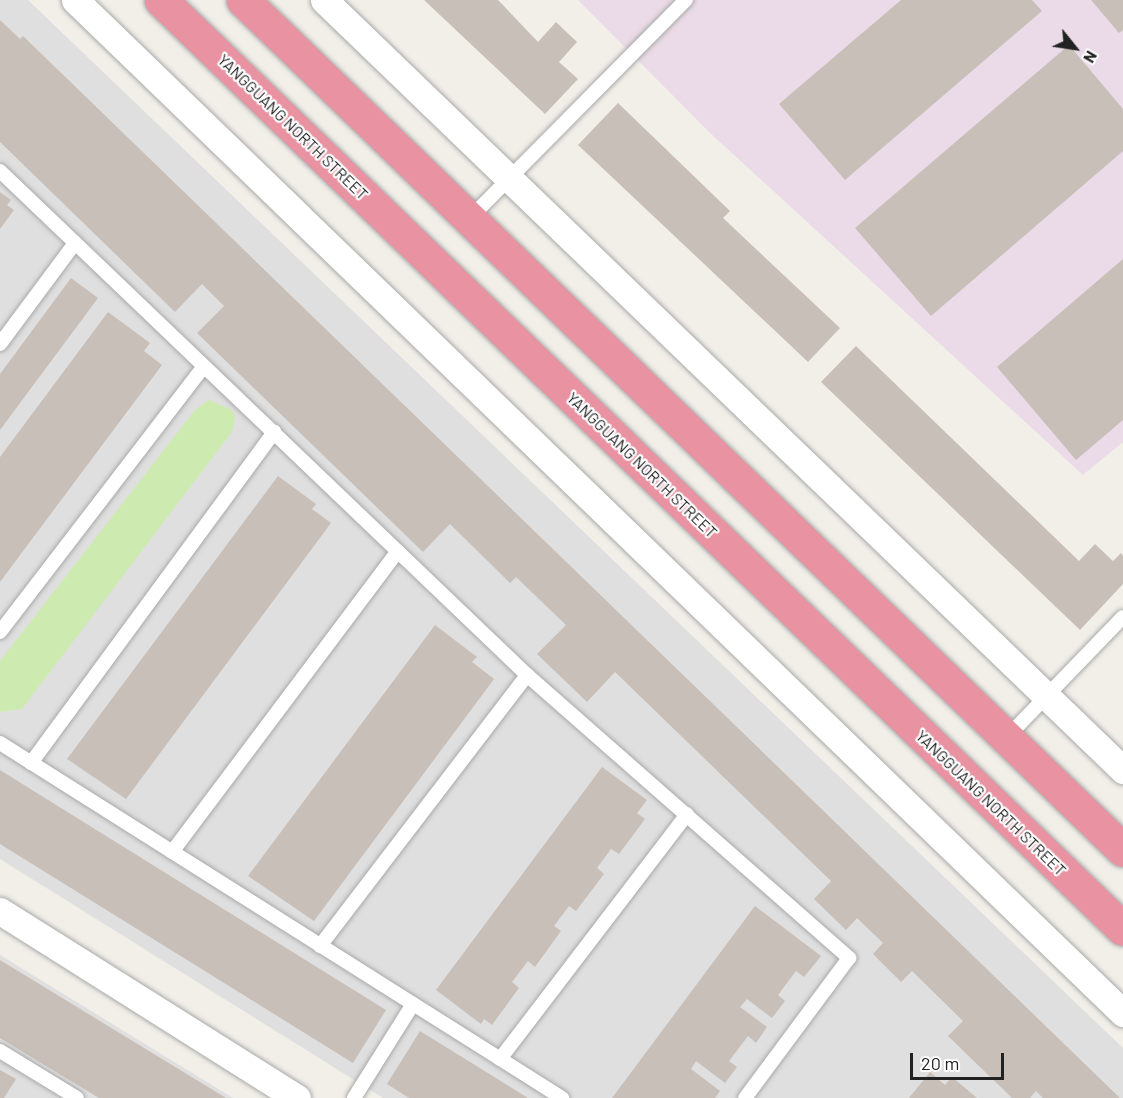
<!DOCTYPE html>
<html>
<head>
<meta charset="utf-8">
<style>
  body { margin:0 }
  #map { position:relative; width:1123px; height:1098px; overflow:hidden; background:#f2efe9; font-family:Barlow,sans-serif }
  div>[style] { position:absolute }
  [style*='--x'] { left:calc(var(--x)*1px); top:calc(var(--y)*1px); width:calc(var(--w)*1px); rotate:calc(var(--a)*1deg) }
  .residential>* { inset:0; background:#e0dfdf }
  .industrial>* { inset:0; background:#ebdbe8 }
  .grass>* { inset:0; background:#cdebb0 }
  .building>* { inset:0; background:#c7bfb8 }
  .roads { filter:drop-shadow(0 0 2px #a9a9a9) drop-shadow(0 0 2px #a9a9a9) }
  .lane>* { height:14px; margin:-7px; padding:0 7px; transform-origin:7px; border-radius:7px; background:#fff }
  .street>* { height:27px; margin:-13.5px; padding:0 13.5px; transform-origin:13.5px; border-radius:13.5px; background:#fff }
  .highway>* { height:33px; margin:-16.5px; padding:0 16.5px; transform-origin:16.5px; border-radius:16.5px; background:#e892a2 }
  span { translate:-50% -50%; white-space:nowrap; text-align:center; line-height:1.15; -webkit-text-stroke:4.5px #fff; paint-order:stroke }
  .street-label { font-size:16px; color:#222 }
  .north { position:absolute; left:1045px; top:18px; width:60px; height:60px; -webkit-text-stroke:4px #fff; paint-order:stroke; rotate:120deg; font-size:16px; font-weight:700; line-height:24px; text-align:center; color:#222 }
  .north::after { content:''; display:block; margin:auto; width:21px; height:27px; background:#222; clip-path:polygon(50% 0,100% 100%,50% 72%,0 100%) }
  .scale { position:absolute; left:910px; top:1053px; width:94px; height:27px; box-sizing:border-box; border:3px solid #222; border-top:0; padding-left:8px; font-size:18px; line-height:21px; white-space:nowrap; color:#222; -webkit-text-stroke:4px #fff; paint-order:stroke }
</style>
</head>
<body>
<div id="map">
  <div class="residential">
    <i style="clip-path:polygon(0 0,28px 0,1123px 1048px,1123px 1098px,383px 1098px,0 859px)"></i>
    <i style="clip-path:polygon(0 955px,233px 1098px,0 1098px)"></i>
  </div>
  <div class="industrial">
    <i style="clip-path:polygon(578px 0,1123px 0,1123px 442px,1083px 475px,709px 132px)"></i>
  </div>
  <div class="grass">
    <i style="clip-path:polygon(209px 400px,232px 410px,235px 417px,232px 432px,22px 709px,0 712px,0 661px,195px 410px)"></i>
  </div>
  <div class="building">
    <i style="clip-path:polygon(424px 0,498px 0,538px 42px,556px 22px,577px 42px,559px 62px,578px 79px,545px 114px)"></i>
    <i style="clip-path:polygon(901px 0,1032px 0,1042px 11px,845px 180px,779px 104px)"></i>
    <i style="clip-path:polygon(1091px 0,1123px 0,1123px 30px,1119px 33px)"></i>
    <i style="clip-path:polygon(0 20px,20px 39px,23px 36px,1120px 1098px,1043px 1098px,1036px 1091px,1030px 1098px,1012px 1098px,948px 1036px,963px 1021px,912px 971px,901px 982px,873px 954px,883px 943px,857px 918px,846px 930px,814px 899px,831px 881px,615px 672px,587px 702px,537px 654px,566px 625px,516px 577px,510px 583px,450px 524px,423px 552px,197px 333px,224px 306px,202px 284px,175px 312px,0 142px)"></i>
    <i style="clip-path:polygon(1069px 45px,1123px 109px,1123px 151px,931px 316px,855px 228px)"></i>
    <i style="clip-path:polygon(618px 103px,730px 211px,723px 218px,840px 328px,808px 362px,578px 145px)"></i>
    <i style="clip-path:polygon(0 192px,11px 200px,7px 205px,14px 210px,0 229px)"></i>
    <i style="clip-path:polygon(1123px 259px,1123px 420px,1076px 460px,997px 367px)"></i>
    <i style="clip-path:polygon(71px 278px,98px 298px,0 430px,0 374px)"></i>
    <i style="clip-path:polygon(108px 312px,150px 343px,144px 351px,162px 365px,0 582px,0 457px)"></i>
    <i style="clip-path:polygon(856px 346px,1079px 561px,1095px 544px,1113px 561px,1121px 553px,1123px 556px,1123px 584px,1080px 630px,821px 382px)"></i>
    <i style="clip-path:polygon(278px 476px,316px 504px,312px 509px,331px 523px,126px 799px,67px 759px)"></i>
    <i style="clip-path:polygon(435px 625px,477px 657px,472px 662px,494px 679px,314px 921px,248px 876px)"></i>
    <i style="clip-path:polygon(602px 767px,647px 800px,637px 813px,645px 819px,619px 854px,611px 849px,597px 868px,604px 874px,576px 911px,569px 906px,554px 926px,561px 931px,535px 967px,528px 961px,512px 982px,519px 988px,492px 1025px,484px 1019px,481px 1024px,436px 990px)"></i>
    <i style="clip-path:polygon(0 770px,386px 1010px,353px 1063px,0 844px)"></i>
    <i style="clip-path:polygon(755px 906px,821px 956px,804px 977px,796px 971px,778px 995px,785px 1001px,772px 1018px,747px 999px,740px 1007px,767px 1027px,756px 1043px,748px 1036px,729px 1061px,737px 1067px,725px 1083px,696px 1061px,691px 1069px,720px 1091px,715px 1098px,612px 1098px)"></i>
    <i style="clip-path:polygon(0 960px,226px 1098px,99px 1098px,0 1038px)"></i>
    <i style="clip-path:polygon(420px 1031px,528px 1098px,409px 1098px,387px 1084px)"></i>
    <i style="clip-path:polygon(0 1070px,16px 1079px,4px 1098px,0 1098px)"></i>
    <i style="clip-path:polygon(930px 1072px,945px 1085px,952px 1077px,977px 1098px,909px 1098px)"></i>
  </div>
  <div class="roads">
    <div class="lane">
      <i style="--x:0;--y:171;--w:729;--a:43.72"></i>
      <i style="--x:527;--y:675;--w:429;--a:41.3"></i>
      <i style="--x:849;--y:958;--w:174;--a:126.6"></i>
      <i style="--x:470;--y:218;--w:307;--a:-45.3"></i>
      <i style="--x:0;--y:344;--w:126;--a:-53.4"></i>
      <i style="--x:0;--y:632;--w:335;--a:-52.5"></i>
      <i style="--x:1006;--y:738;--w:168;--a:-46"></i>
      <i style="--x:0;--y:743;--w:665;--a:32.28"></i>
      <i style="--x:31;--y:763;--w:411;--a:-53.7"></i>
      <i style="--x:172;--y:852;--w:376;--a:-53.1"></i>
      <i style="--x:320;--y:946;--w:341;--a:-52.6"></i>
      <i style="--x:0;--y:1051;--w:90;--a:31.4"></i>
      <i style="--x:500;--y:1059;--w:308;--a:-52.6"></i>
      <i style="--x:354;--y:1098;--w:111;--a:-57.9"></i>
    </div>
    <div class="street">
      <i style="--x:75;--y:0;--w:1458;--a:44.03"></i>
      <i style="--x:324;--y:0;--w:1110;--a:43.94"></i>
      <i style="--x:0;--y:911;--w:351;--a:32.2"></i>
    </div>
    <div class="highway">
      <i style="--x:161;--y:0;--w:1337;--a:44"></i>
      <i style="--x:243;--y:0;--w:1223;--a:44.01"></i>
    </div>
  </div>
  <div class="street-label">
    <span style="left:293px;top:127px;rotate:44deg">YANGGUANG NORTH STREET</span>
    <span style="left:642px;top:465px;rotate:44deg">YANGGUANG NORTH STREET</span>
    <span style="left:991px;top:803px;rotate:44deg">YANGGUANG NORTH STREET</span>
  </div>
  <div class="north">N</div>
  <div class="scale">20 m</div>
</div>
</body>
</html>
